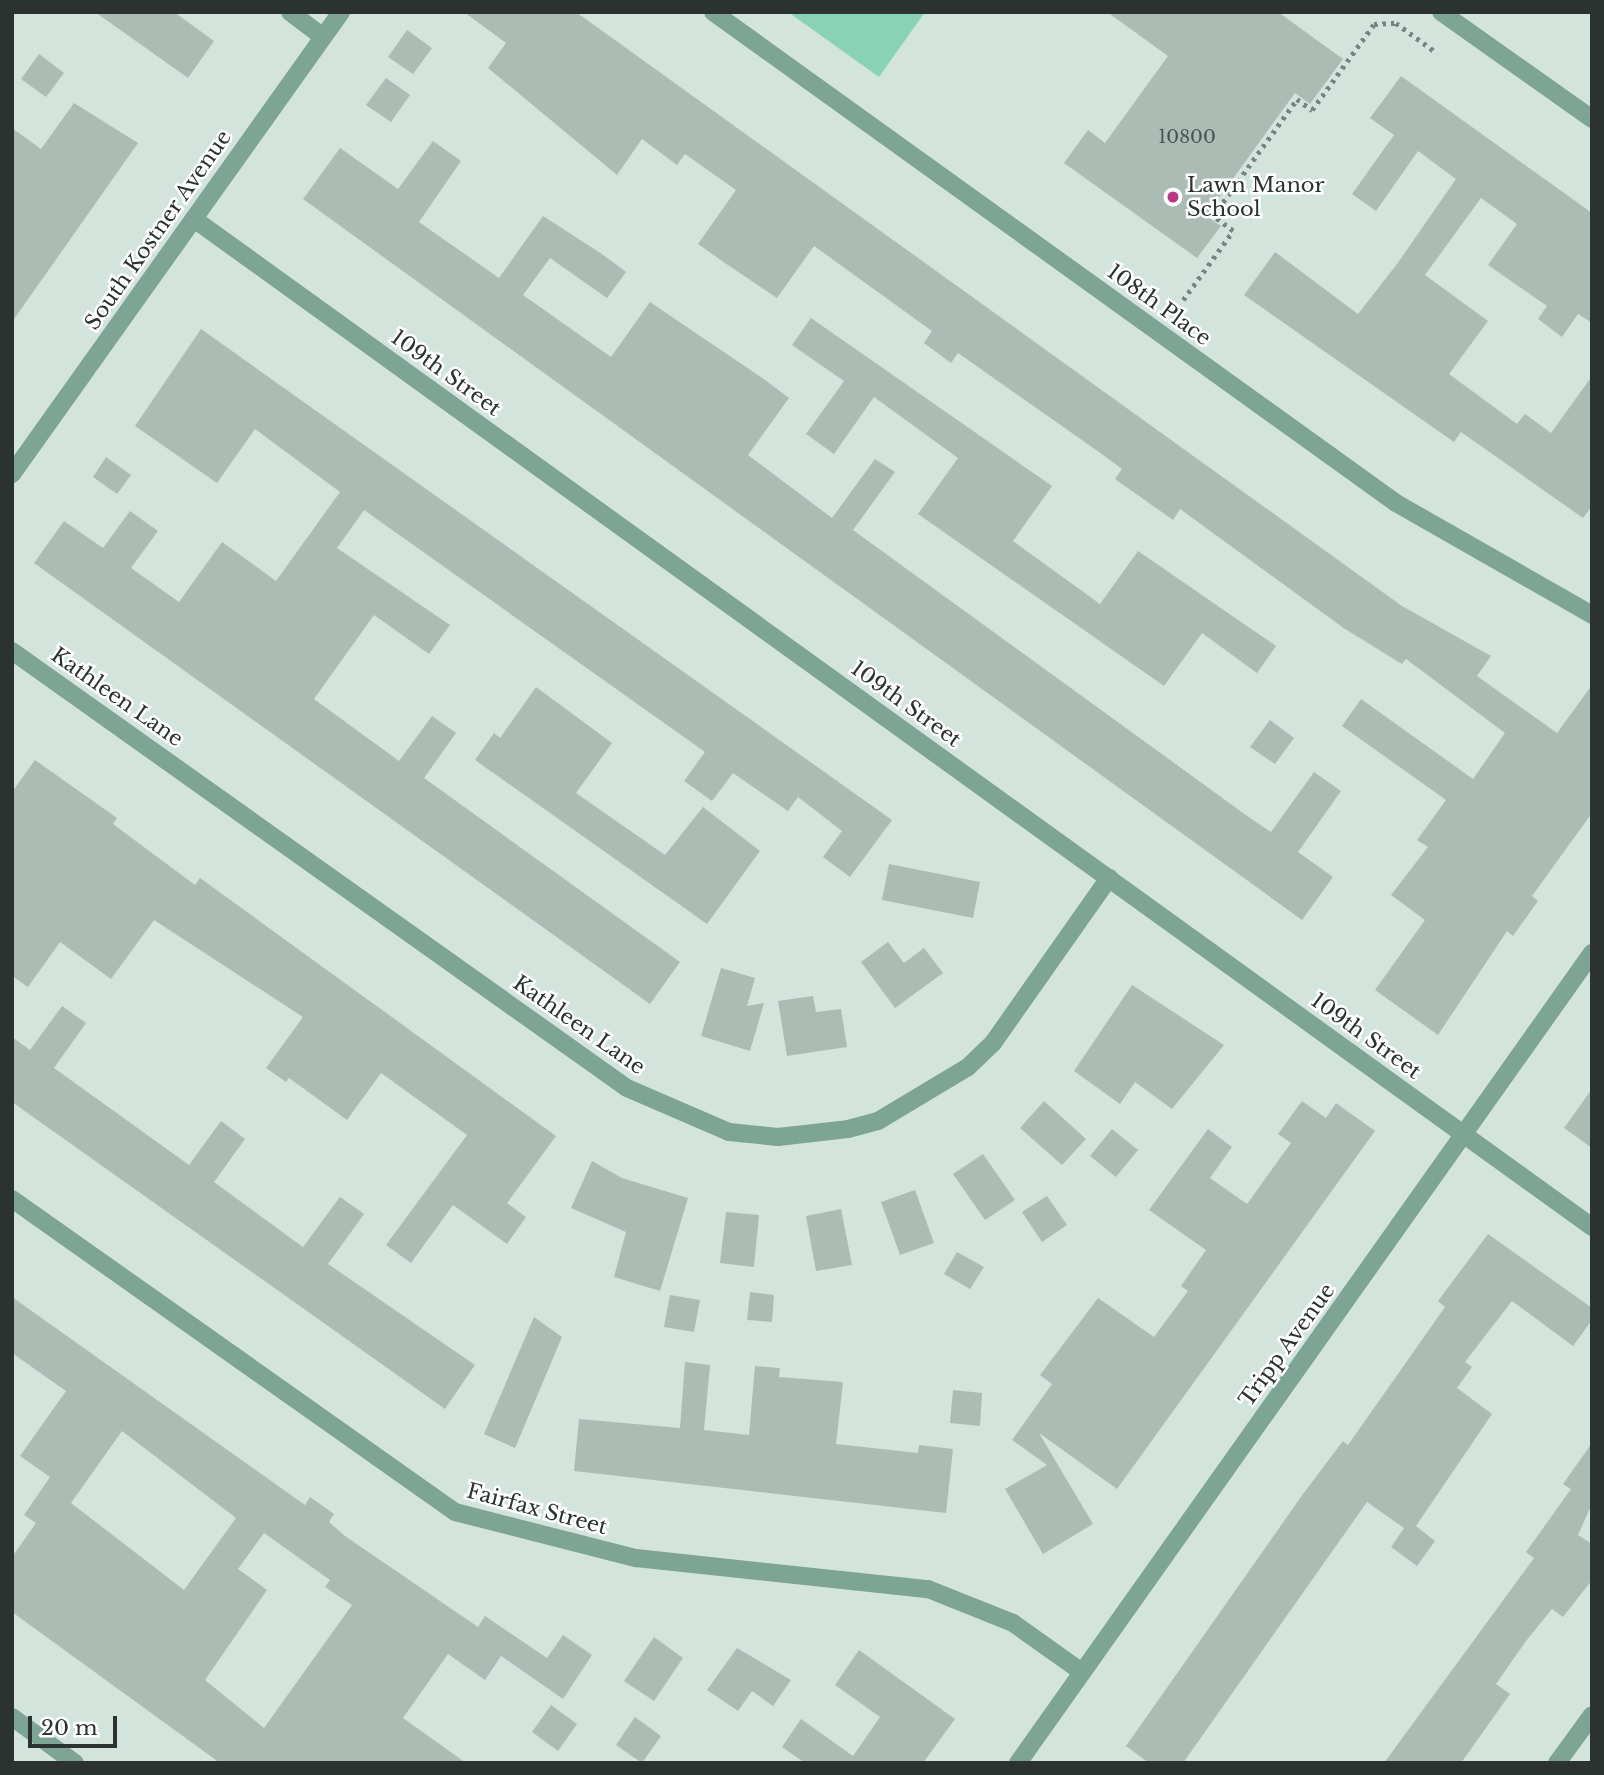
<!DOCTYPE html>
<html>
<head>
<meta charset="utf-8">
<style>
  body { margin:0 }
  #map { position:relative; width:1604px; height:1775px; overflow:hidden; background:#d3e4dd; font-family:"Libre Baskerville",serif }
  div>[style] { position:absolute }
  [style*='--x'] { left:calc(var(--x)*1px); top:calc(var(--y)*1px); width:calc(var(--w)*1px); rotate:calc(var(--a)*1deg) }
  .green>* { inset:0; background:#8ad2b7 }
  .building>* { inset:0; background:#abbcb5 }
  .path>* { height:4.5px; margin-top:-2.25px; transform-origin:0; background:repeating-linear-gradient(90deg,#798480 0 3.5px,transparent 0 8.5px) }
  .minor>* { height:18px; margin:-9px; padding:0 9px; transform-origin:9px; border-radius:9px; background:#7ea495 }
  .dots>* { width:19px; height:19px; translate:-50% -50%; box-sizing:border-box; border:4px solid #fff; border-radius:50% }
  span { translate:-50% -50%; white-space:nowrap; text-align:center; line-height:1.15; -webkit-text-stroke:5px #fff; paint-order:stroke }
  .number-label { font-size:18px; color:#4c5451 }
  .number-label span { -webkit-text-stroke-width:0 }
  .poi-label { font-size:21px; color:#2c3230 }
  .left { translate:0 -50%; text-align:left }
  .street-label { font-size:21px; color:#2c3230 }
  .frame { position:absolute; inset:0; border:14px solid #2c3230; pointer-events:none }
  .scale { position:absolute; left:28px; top:1716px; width:89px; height:32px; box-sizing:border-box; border:4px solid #2c3230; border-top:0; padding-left:9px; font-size:21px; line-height:24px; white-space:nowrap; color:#2c3230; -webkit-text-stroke:5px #fff; paint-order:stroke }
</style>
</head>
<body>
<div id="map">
  <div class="green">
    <i style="clip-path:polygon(788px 12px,925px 12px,879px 77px)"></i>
  </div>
  <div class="building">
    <i style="clip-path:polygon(95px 12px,174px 12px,214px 41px,188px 78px)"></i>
    <i style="clip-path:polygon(464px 12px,576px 12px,1402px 606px,1491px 656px,1477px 676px,1557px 733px,1592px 685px,1592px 813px,1532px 896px,1538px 901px,1513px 936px,1507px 931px,1438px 1035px,1375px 990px,1425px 920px,1391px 895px,1428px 847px,1417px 840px,1446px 800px,1342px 726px,1361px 699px,1473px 779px,1505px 733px,1406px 659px,1402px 664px,1345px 629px,1180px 509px,1173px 520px,1115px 479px,1122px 469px,1099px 452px,958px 353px,951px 363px,924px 343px,932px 331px,814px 246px,777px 298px,722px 261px,698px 244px,736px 190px,685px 154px,677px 165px,642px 139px,617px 175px,488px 68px,506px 43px)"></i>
    <i style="clip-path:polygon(1107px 12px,1278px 12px,1343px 59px,1310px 104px,1295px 93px,1206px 216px,1221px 226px,1197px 258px,1064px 163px,1088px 130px,1105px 143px,1168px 56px)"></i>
    <i style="clip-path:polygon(407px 30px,432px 48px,413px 74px,388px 57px)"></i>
    <i style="clip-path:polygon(39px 54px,64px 73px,46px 97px,21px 79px)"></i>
    <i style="clip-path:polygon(1401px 76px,1592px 213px,1592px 323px,1578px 314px,1562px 337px,1538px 319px,1547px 306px,1488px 265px,1517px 224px,1481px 198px,1425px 275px,1488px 321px,1449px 374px,1517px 424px,1525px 414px,1551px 433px,1592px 376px,1592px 506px,1583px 518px,1461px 432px,1454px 442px,1244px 295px,1275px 252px,1358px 314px,1397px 264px,1456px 179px,1418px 151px,1376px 211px,1352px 194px,1394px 135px,1370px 118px)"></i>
    <i style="clip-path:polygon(386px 78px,410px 95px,391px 122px,366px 105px)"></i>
    <i style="clip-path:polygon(74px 103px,138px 143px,12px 322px,12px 128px,41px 149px)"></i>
    <i style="clip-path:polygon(433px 141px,461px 161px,419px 222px,499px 278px,543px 216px,602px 254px,626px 272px,607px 298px,550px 258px,523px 295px,611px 357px,650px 302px,765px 380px,789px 398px,748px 455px,832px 518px,875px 459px,895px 472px,853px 530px,1250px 818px,1271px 832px,1314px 772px,1341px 791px,1298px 852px,1333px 877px,1302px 920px,303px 199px,340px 148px,398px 189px)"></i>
    <i style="clip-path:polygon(811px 318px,1052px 486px,1013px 541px,1100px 604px,1138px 551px,1276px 646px,1257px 673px,1202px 633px,1164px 686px,918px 514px,958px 458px,874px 397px,834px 454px,806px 434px,844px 381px,792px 345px)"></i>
    <i style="clip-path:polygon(201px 329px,892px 820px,850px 877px,823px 857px,842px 831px,798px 797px,788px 811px,733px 773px,712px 801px,684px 781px,705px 752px,364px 510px,337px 548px,450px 625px,429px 654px,374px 615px,314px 699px,399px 761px,432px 716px,456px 733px,424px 778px,680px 962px,650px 1004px,34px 563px,64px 521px,103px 548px,130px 511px,158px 531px,131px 568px,179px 602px,222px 542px,276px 581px,340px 492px,255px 429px,217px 483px,135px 426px)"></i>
    <i style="clip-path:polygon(106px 457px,131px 475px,117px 494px,93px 477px)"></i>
    <i style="clip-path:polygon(536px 687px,612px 743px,576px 793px,665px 855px,703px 807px,760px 851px,707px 924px,475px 760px,494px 733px,500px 738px)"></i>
    <i style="clip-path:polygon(1270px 720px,1294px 738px,1275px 764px,1250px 747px)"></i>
    <i style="clip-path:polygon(35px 760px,117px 818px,113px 824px,195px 885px,200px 878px,556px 1136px,507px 1203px,526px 1217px,507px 1244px,453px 1205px,411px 1263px,386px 1245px,467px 1135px,381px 1073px,347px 1120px,289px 1078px,286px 1082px,266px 1068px,303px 1017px,154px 920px,111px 979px,60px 942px,28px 987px,12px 976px,12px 792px)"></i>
    <i style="clip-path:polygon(889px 864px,980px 882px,973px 918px,882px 900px)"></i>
    <i style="clip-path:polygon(888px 942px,904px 963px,924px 948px,943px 973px,895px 1008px,861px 962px)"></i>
    <i style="clip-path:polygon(721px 968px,755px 978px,747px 1006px,764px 1003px,750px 1051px,701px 1036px)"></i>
    <i style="clip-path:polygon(1132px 985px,1224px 1045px,1172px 1109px,1135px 1082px,1120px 1104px,1074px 1071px)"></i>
    <i style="clip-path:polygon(813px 996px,816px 1012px,841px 1009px,847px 1047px,787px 1056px,778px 1001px)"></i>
    <i style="clip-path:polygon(62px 1006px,86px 1023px,54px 1068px,189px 1165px,221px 1121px,245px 1139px,214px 1182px,281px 1231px,303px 1247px,340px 1197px,364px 1214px,328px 1264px,475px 1365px,445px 1409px,12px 1102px,12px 1037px,30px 1050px)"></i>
    <i style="clip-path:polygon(1592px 1089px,1592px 1148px,1564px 1128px)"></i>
    <i style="clip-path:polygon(1044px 1101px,1086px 1139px,1062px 1165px,1020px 1128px)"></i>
    <i style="clip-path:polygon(1302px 1101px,1326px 1118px,1336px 1103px,1375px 1131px,1117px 1489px,1039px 1433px,1093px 1524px,1043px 1554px,1005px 1489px,1047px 1465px,1012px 1440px,1052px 1384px,1040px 1375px,1098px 1298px,1154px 1337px,1188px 1291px,1181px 1286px,1206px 1250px,1149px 1210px,1208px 1129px,1232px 1147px,1210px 1178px,1247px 1204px,1291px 1143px,1278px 1134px)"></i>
    <i style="clip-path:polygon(1112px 1129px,1138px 1150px,1116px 1177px,1090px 1156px)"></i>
    <i style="clip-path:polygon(983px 1154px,1015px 1200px,985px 1220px,953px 1174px)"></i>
    <i style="clip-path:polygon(592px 1161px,622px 1178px,688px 1198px,660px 1291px,614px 1277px,626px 1232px,571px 1208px)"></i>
    <i style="clip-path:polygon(915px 1190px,934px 1243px,900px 1255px,881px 1202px)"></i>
    <i style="clip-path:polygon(1047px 1196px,1067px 1225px,1042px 1242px,1022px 1212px)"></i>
    <i style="clip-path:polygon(841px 1209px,852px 1265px,816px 1271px,806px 1216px)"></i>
    <i style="clip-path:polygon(726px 1212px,759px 1215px,754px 1267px,720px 1263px)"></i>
    <i style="clip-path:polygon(1488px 1234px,1592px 1308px,1592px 1320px,1573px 1346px,1512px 1301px,1465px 1362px,1472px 1367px,1457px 1388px,1492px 1414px,1416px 1526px,1435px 1541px,1417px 1566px,1391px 1547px,1404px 1528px,1367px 1502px,1183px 1763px,1149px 1763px,1126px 1746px,1303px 1494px,1343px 1441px,1348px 1445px,1445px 1307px,1438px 1301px)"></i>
    <i style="clip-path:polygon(957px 1252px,984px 1267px,970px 1289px,944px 1274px)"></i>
    <i style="clip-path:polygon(750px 1292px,774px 1295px,772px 1322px,747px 1320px)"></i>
    <i style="clip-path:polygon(670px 1295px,700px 1300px,694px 1332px,664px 1327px)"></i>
    <i style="clip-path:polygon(evenodd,12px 1297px,305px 1505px,310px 1497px,334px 1514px,329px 1522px,345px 1536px,478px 1627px,485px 1616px,547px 1658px,563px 1635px,592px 1655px,563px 1699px,501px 1656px,485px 1680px,448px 1654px,403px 1718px,466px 1763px,220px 1763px,12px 1612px,12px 1557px,36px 1523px,24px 1515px,50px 1477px,20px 1456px,66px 1391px,12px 1353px,12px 1297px,122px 1431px,236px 1518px,184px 1590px,71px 1503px,122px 1431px,12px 1297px,264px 1533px,330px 1580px,325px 1587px,352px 1605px,264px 1728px,205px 1680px,267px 1590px,238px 1569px,264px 1533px)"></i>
    <i style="clip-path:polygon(534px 1317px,562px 1337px,515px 1448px,484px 1434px)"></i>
    <i style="clip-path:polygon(685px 1362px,710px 1365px,704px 1430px,749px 1435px,755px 1366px,780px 1368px,779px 1377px,843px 1382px,836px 1444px,918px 1453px,919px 1445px,953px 1449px,946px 1513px,574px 1471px,579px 1419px,680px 1428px)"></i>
    <i style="clip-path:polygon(953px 1390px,982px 1393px,980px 1426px,950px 1423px)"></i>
    <i style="clip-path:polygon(1592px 1443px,1592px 1504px,1578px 1535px,1592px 1544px,1592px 1580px,1563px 1617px,1552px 1609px,1526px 1641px,1496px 1684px,1510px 1694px,1461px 1763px,1384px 1763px,1534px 1558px,1526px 1552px,1571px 1489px,1563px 1484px)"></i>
    <i style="clip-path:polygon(654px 1637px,683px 1658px,654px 1701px,624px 1681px)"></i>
    <i style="clip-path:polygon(737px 1648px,791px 1680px,773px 1706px,752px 1691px,738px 1711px,707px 1690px)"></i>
    <i style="clip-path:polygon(859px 1650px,955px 1719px,923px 1763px,805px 1763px,782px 1747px,801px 1719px,853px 1756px,880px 1717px,835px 1685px)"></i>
    <i style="clip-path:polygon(551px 1705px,577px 1724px,558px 1751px,532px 1732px)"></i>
    <i style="clip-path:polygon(635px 1717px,661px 1736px,642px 1763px,616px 1745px)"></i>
  </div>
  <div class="path">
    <i style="--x:1183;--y:300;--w:85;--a:-54.1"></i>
    <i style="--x:1233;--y:231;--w:25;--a:-143"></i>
    <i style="--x:1213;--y:216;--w:144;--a:-54.3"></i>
    <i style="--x:1297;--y:99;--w:19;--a:36"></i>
    <i style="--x:1312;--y:110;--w:106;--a:-54.2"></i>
    <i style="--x:1374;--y:24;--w:22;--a:-3"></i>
    <i style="--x:1396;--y:23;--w:51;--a:36.2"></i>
  </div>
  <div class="minor">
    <i style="--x:290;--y:12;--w:41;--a:37.1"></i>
    <i style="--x:713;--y:12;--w:841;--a:35.71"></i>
    <i style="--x:1396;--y:503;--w:226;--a:29.7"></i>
    <i style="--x:1441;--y:12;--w:185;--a:35.3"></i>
    <i style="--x:194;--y:219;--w:1724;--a:35.79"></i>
    <i style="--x:12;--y:474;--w:567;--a:-54.54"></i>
    <i style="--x:12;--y:651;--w:754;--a:35.4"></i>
    <i style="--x:627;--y:1088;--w:111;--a:23.3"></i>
    <i style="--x:729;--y:1132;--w:49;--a:5.8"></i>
    <i style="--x:778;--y:1137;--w:70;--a:-6.5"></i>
    <i style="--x:848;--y:1129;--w:31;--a:-15"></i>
    <i style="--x:878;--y:1121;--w:105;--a:-31"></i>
    <i style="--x:968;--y:1067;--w:35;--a:-44"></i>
    <i style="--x:993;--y:1043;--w:202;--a:-54.9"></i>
    <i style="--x:12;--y:1199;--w:542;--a:35.24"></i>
    <i style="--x:455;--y:1512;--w:187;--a:14.3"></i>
    <i style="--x:636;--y:1558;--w:294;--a:6.1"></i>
    <i style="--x:928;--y:1589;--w:92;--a:21.8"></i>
    <i style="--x:1013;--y:1623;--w:85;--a:35.4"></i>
    <i style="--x:12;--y:1717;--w:78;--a:36.1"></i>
    <i style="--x:1018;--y:1763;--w:993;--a:-54.68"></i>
    <i style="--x:1557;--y:1763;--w:59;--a:-53.9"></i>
  </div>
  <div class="dots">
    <i style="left:1173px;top:197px;background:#b93882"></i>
  </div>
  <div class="number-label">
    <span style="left:1187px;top:137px">10800</span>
  </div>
  <div class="poi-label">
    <span class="left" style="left:1187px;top:197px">Lawn Manor<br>School</span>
  </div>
  <div class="street-label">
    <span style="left:158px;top:230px;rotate:-55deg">South Kostner Avenue</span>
    <span style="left:1159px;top:305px;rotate:36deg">108th Place</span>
    <span style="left:446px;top:373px;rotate:36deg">109th Street</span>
    <span style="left:117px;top:697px;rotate:35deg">Kathleen Lane</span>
    <span style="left:906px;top:704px;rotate:36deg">109th Street</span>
    <span style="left:579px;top:1025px;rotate:35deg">Kathleen Lane</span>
    <span style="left:1366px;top:1036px;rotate:36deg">109th Street</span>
    <span style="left:1287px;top:1345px;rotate:-54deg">Tripp Avenue</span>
    <span style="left:537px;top:1509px;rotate:15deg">Fairfax Street</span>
  </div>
  <div class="frame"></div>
  <div class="scale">20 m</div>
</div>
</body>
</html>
